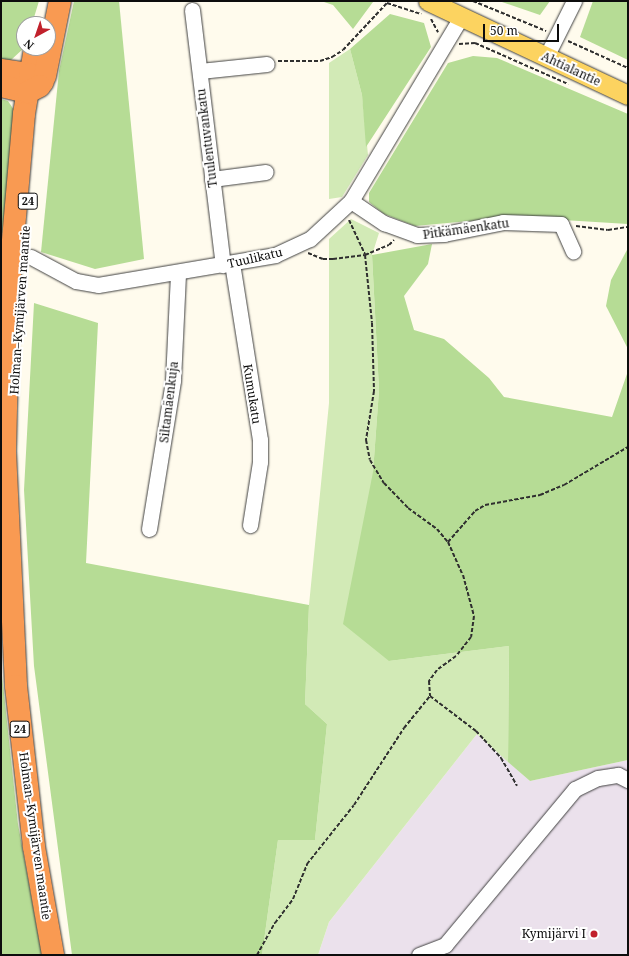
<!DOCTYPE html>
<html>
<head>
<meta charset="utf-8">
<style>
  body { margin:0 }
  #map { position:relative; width:629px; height:956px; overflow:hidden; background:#fffbed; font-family:"Noto Serif",serif }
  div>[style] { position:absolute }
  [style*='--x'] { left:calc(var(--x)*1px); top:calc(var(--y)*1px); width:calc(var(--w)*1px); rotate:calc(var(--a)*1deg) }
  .industrial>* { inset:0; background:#ebe1ec }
  .green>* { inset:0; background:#d2eab6 }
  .forest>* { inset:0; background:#b6dc95 }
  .path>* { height:2px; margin-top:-1px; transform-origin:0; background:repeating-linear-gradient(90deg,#2f2f2f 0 4px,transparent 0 6px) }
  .roads { filter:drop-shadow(0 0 1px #404040) drop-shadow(0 0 1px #404040) }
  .minor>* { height:15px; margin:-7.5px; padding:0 7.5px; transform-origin:7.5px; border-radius:7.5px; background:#fff }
  .major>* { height:19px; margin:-9.5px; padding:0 9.5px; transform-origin:9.5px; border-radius:9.5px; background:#fcd360 }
  .highway>* { height:22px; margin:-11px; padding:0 11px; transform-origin:11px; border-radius:11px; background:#f99a52 }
  .dots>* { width:11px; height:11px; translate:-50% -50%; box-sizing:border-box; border:2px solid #fff; border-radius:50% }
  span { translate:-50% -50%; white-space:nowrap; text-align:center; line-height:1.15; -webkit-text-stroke:4px #fff; paint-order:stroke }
  .shield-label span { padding:1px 3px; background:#fff; border:1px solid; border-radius:3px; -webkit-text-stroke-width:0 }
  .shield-label { font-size:11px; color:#0d0d0d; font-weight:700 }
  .street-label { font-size:12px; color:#0d0d0d }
  .poi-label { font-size:12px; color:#0d0d0d }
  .right { translate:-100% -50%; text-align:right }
  .frame { position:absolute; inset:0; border:2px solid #0d0d0d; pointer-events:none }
  .north { position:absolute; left:16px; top:16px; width:40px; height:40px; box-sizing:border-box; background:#fff; border:1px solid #9e9e9e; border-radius:50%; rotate:220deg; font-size:11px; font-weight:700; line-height:16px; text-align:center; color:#0d0d0d }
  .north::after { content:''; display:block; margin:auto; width:14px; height:18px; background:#c1212c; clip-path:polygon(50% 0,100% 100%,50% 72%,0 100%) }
  .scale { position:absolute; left:483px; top:24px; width:76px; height:18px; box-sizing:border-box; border:2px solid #0d0d0d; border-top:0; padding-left:5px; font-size:12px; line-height:14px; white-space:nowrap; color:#0d0d0d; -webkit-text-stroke:3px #fff; paint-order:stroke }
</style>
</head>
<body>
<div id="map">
  <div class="industrial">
    <i style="clip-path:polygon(477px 734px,530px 781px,628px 760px,628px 955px,318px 955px,329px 922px)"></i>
  </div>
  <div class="green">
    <i style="clip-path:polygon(350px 49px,362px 95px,368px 155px,342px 197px,329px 199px,329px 63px)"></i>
    <i style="clip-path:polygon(351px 219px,379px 233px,372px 255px,379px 390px,373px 472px,389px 661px,509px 646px,508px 762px,477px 734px,329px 922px,318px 955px,262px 955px,278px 840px,315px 840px,327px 724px,305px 704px,309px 605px,329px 403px,329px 239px)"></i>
  </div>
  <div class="forest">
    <i style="clip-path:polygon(1px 1px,39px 1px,32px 24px,24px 24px,24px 48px,11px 60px,1px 60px)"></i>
    <i style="clip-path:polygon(74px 1px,119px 1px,144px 259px,95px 269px,41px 252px,59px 71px)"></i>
    <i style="clip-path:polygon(321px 1px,371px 1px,373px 2px,353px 29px,333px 5px)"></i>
    <i style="clip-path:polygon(499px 1px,550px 1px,540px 15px)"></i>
    <i style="clip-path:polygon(593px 1px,628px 1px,628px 60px,580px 37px)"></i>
    <i style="clip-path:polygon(390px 14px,424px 23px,431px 47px,366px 147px,362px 95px,350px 49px)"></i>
    <i style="clip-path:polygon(473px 56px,497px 58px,628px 114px,628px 224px,514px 217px,415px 226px,384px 214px,369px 202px,369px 193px,448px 63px)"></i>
    <i style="clip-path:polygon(1px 99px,8px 101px,16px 113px,10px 237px,1px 232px)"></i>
    <i style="clip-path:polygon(432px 244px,428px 264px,404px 296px,414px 330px,444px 339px,489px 378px,504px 397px,612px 417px,628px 371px,628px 760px,530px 781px,508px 762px,509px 646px,389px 661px,343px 624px,373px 472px,379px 390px,372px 255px)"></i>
    <i style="clip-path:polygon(628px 248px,628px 349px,606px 306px,611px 280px)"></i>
    <i style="clip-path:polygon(34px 303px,98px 323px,86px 563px,309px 605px,305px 704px,327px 724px,315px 840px,278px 840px,262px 955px,72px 955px,34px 666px,24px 490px)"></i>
    <i style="clip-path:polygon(1px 666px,18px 824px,42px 955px,1px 955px)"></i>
  </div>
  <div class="path">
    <i style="--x:473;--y:1;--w:79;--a:22.3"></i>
    <i style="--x:431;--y:19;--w:15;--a:62"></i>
    <i style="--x:568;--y:41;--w:66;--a:24.2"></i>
    <i style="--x:459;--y:44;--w:16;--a:-4"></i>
    <i style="--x:475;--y:43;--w:102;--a:23.8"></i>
    <i style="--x:278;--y:61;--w:42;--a:0"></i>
    <i style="--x:320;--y:61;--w:13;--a:-18"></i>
    <i style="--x:332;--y:57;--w:13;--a:-32"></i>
    <i style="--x:343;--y:50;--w:64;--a:-46.9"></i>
    <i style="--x:387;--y:3;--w:36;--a:18"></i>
    <i style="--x:349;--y:220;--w:38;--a:65"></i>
    <i style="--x:365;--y:255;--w:68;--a:84.1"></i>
    <i style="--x:372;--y:323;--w:68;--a:88.3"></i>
    <i style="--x:374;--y:391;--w:50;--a:99.3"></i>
    <i style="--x:366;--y:440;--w:20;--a:79"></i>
    <i style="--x:370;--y:460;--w:27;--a:59"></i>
    <i style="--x:384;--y:483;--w:35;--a:46"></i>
    <i style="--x:408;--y:508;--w:36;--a:36"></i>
    <i style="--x:437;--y:529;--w:17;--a:50"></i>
    <i style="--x:448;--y:542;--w:36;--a:66"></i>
    <i style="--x:463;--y:575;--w:42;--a:75"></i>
    <i style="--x:474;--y:616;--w:21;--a:98"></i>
    <i style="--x:471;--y:637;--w:24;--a:128"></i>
    <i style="--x:456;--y:656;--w:24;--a:144"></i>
    <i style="--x:437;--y:670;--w:14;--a:126"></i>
    <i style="--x:429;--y:681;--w:15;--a:86"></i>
    <i style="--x:430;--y:696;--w:58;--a:37.3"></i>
    <i style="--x:476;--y:731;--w:37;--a:47"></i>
    <i style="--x:501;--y:758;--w:32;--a:60"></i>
    <i style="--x:576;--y:226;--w:32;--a:7"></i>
    <i style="--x:608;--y:230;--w:20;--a:-9"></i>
    <i style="--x:308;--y:253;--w:16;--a:22"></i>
    <i style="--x:323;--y:259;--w:10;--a:0"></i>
    <i style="--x:333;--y:259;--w:32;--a:-7"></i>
    <i style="--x:365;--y:255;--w:26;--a:-23"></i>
    <i style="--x:389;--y:245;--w:7;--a:-45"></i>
    <i style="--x:448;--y:542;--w:41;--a:-48.9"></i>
    <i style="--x:475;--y:511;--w:12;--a:-31"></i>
    <i style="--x:485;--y:505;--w:56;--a:-10.3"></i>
    <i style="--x:540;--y:495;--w:26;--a:-23"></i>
    <i style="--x:564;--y:485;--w:74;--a:-30.7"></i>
    <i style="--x:257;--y:955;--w:37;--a:-61"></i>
    <i style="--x:275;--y:923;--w:30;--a:-53"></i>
    <i style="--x:293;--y:899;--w:38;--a:-68"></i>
    <i style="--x:307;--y:864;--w:75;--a:-51.5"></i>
    <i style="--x:354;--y:805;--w:92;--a:-57"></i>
    <i style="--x:404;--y:728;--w:41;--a:-50.9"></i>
  </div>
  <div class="roads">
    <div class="minor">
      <i style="--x:192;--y:10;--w:257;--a:83.1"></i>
      <i style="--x:546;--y:57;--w:63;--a:-63.4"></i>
      <i style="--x:200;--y:71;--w:67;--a:-6"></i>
      <i style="--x:212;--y:179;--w:54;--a:-7.4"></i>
      <i style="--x:351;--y:201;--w:40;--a:34"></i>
      <i style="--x:384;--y:223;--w:35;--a:20"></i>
      <i style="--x:417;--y:235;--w:27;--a:-2"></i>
      <i style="--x:444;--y:234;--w:60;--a:-11.5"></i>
      <i style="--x:503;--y:222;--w:58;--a:2"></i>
      <i style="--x:561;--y:224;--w:30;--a:66"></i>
      <i style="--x:31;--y:257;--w:51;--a:28.1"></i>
      <i style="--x:76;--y:281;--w:22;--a:10"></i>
      <i style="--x:98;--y:285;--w:180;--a:-9.6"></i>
      <i style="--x:275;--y:255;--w:38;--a:-25"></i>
      <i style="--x:310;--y:239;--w:56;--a:-42.8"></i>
      <i style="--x:351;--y:201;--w:214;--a:-59.1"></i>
      <i style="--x:232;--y:263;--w:179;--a:81"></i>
      <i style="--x:260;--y:440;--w:22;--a:90"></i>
      <i style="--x:260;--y:462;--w:64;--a:99"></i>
      <i style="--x:149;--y:529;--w:151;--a:-80.8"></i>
      <i style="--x:173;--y:380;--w:107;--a:-87.3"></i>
      <i style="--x:419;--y:955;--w:28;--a:-21"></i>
      <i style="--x:445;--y:945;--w:203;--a:-50.2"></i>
      <i style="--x:575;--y:789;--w:25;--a:-26"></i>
      <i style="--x:598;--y:778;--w:20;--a:-9"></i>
      <i style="--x:618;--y:775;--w:11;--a:27"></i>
    </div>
    <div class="major">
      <i style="--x:428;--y:1;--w:221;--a:25.2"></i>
    </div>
    <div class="highway">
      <i style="--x:35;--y:48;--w:67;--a:99.5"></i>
      <i style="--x:24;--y:114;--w:173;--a:95"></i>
      <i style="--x:9;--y:286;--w:166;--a:91.4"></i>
      <i style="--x:5;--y:452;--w:234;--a:87.3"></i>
      <i style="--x:16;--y:686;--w:162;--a:83.6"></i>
      <i style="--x:34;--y:847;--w:110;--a:80"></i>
      <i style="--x:1;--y:70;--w:29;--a:8"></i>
      <i style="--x:30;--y:74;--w:15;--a:32"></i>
      <i style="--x:45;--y:76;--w:76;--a:-78.7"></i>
      <i style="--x:1;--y:86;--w:28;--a:13"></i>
      <i style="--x:28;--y:92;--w:13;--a:-27"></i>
    </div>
  </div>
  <div class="dots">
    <i style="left:594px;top:934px;background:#c1212c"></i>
  </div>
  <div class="shield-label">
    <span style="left:28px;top:201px">24</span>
    <span style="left:20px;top:729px">24</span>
  </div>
  <div class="street-label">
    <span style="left:571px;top:69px;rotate:25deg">Ahtialantie</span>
    <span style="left:207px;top:138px;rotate:-97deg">Tuulentuvankatu</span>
    <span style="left:466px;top:229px;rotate:-8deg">Pitkämäenkatu</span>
    <span style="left:255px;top:258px;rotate:-13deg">Tuulikatu</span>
    <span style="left:20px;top:310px;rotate:-86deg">Holman–Kymijärven maantie</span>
    <span style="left:252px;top:394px;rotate:81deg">Kumukatu</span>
    <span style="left:169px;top:402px;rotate:-83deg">Siltamäenkuja</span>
    <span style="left:35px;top:836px;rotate:82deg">Holman–Kymijärven maantie</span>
  </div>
  <div class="poi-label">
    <span class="right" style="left:586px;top:934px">Kymijärvi I</span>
  </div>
  <div class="frame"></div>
  <div class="north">N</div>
  <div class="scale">50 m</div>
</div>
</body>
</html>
